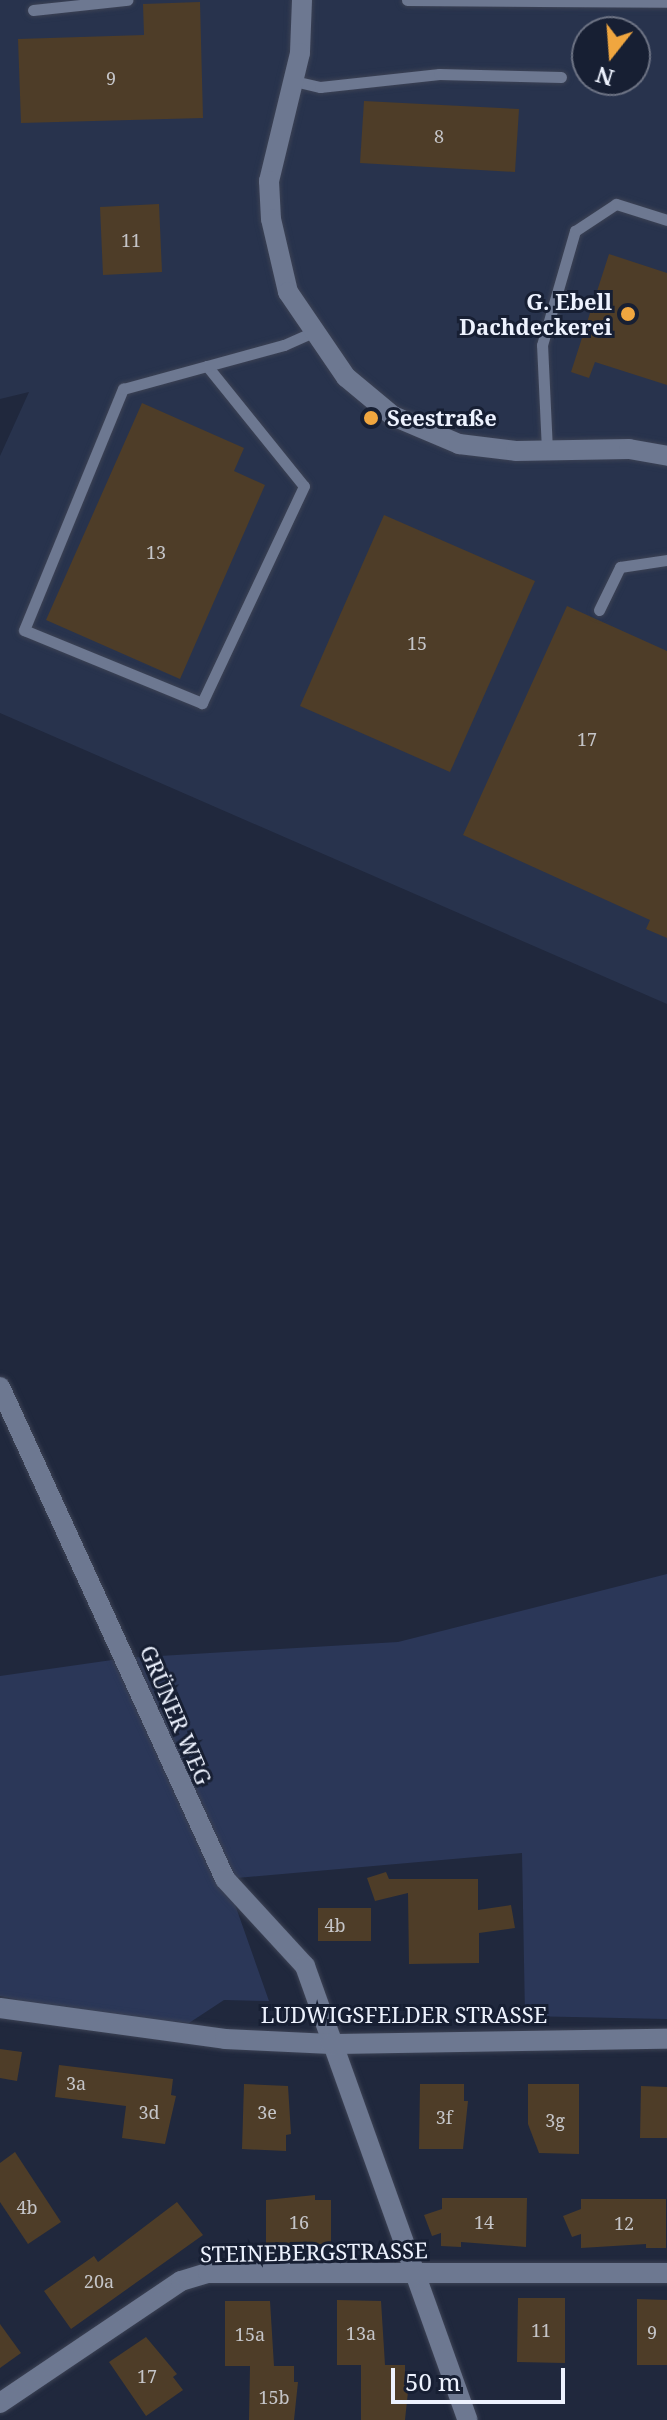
<!DOCTYPE html>
<html>
<head>
<meta charset="utf-8">
<style>
  body { margin:0 }
  #map { position:relative; width:667px; height:2420px; overflow:hidden; background:#20283d; font-family:"Noto Serif",serif }
  div>[style] { position:absolute }
  [style*='--x'] { left:calc(var(--x)*1px); top:calc(var(--y)*1px); width:calc(var(--w)*1px); rotate:calc(var(--a)*1deg) }
  .built>* { inset:0; background:#28334d }
  .green>* { inset:0; background:#2b3758 }
  .building>* { inset:0; background:#4e3d28 }
  .roads { filter:drop-shadow(0 0 2px #3c4254) drop-shadow(0 0 2px #3c4254) }
  .service>* { height:11px; margin:-5.5px; padding:0 5.5px; transform-origin:5.5px; border-radius:5.5px; background:#6d7891 }
  .minor>* { height:20px; margin:-10px; padding:0 10px; transform-origin:10px; border-radius:10px; background:#6d7891 }
  .tertiary>* { height:20px; margin:-10px; padding:0 10px; transform-origin:10px; border-radius:10px; background:#6d7891 }
  .dots>* { width:22px; height:22px; translate:-50% -50%; box-sizing:border-box; border:4px solid #171f33; border-radius:50% }
  span { translate:-50% -50%; white-space:nowrap; text-align:center; line-height:1.15; -webkit-text-stroke:6px #171f33; paint-order:stroke }
  .number-label { font-size:18px; color:#c5c5c8 }
  .number-label span { -webkit-text-stroke-width:0 }
  .poi-label { font-size:22px; color:#edf2fe; font-weight:700 }
  .right { translate:-100% -50%; text-align:right }
  .left { translate:0 -50%; text-align:left }
  .street-label { font-size:22px; color:#edf2fe }
  .north { position:absolute; left:571px; top:16px; width:80px; height:80px; box-sizing:border-box; background:#171f33; border:2px solid #6d7384; border-radius:50%; rotate:197deg; font-size:22px; font-weight:700; line-height:32px; text-align:center; color:#edf2fe }
  .north::after { content:''; display:block; margin:auto; width:28px; height:36px; background:#f0a63f; clip-path:polygon(50% 0,100% 100%,50% 72%,0 100%) }
  .scale { position:absolute; left:391px; top:2368px; width:174px; height:36px; box-sizing:border-box; border:4px solid #edf2fe; border-top:0; padding-left:10px; font-size:24px; line-height:28px; white-space:nowrap; color:#edf2fe; -webkit-text-stroke:6px #171f33; paint-order:stroke }
</style>
</head>
<body>
<div id="map">
  <div class="built">
    <i style="clip-path:polygon(evenodd,0 0,667px 0,667px 1004px,0 713px,0 456px,29px 392px,0 399px,0 0,587px 32px,635px 32px,635px 80px,587px 80px,587px 32px)"></i>
  </div>
  <div class="green">
    <i style="clip-path:polygon(667px 1574px,667px 2019px,525px 2016px,522px 1853px,226px 1879px,269px 2001px,224px 2000px,189px 2023px,68px 2011px,0 1996px,0 1676px,126px 1658px,398px 1642px)"></i>
  </div>
  <div class="building">
    <i style="clip-path:polygon(200px 2px,203px 118px,21px 123px,18px 39px,144px 35px,143px 4px)"></i>
    <i style="clip-path:polygon(364px 101px,519px 109px,515px 172px,360px 163px)"></i>
    <i style="clip-path:polygon(159px 204px,162px 272px,103px 275px,100px 207px)"></i>
    <i style="clip-path:polygon(609px 254px,667px 273px,667px 385px,595px 362px,589px 378px,571px 372px)"></i>
    <i style="clip-path:polygon(142px 403px,244px 448px,234px 471px,265px 485px,180px 679px,46px 620px)"></i>
    <i style="clip-path:polygon(384px 515px,535px 581px,450px 772px,300px 706px)"></i>
    <i style="clip-path:polygon(567px 606px,667px 651px,667px 938px,646px 929px,650px 920px,463px 835px)"></i>
    <i style="clip-path:polygon(386px 1872px,389px 1879px,478px 1879px,478px 1910px,511px 1905px,515px 1928px,479px 1933px,479px 1963px,409px 1964px,408px 1893px,375px 1901px,367px 1878px)"></i>
    <i style="clip-path:polygon(318px 1908px,371px 1908px,371px 1941px,318px 1941px)"></i>
    <i style="clip-path:polygon(0 2049px,22px 2052px,17px 2081px,0 2078px)"></i>
    <i style="clip-path:polygon(59px 2065px,173px 2079px,171px 2095px,176px 2096px,165px 2144px,122px 2138px,126px 2106px,55px 2097px)"></i>
    <i style="clip-path:polygon(244px 2084px,288px 2086px,291px 2134px,286px 2135px,286px 2151px,242px 2149px)"></i>
    <i style="clip-path:polygon(420px 2084px,464px 2084px,464px 2101px,468px 2101px,463px 2149px,419px 2149px)"></i>
    <i style="clip-path:polygon(528px 2084px,579px 2084px,579px 2154px,539px 2153px,528px 2124px)"></i>
    <i style="clip-path:polygon(641px 2086px,667px 2087px,667px 2138px,640px 2138px)"></i>
    <i style="clip-path:polygon(15px 2152px,61px 2222px,28px 2244px,0 2202px,0 2163px)"></i>
    <i style="clip-path:polygon(315px 2195px,315px 2200px,331px 2200px,331px 2244px,266px 2244px,266px 2200px)"></i>
    <i style="clip-path:polygon(442px 2198px,527px 2198px,526px 2247px,461px 2242px,461px 2247px,441px 2246px,441px 2233px,432px 2236px,424px 2215px,442px 2209px)"></i>
    <i style="clip-path:polygon(581px 2199px,666px 2199px,666px 2248px,646px 2248px,646px 2244px,581px 2248px,581px 2234px,572px 2237px,563px 2216px,581px 2209px)"></i>
    <i style="clip-path:polygon(177px 2202px,203px 2235px,71px 2329px,44px 2291px,94px 2256px,98px 2262px)"></i>
    <i style="clip-path:polygon(518px 2298px,565px 2298px,565px 2363px,517px 2362px)"></i>
    <i style="clip-path:polygon(637px 2299px,667px 2300px,667px 2365px,637px 2365px)"></i>
    <i style="clip-path:polygon(337px 2300px,381px 2301px,385px 2365px,405px 2365px,405px 2382px,409px 2382px,405px 2420px,361px 2420px,361px 2365px,337px 2365px)"></i>
    <i style="clip-path:polygon(225px 2301px,270px 2301px,274px 2366px,294px 2366px,294px 2382px,298px 2382px,294px 2420px,249px 2420px,250px 2366px,225px 2366px)"></i>
    <i style="clip-path:polygon(0 2324px,21px 2353px,0 2368px)"></i>
    <i style="clip-path:polygon(146px 2337px,177px 2374px,173px 2377px,183px 2390px,146px 2416px,109px 2362px)"></i>
  </div>
  <div class="roads">
    <div class="service">
      <i style="--x:407;--y:0;--w:260;--a:0.4"></i>
      <i style="--x:33;--y:10;--w:95;--a:-6.1"></i>
      <i style="--x:294;--y:81;--w:27;--a:13"></i>
      <i style="--x:320;--y:87;--w:120;--a:-6.2"></i>
      <i style="--x:439;--y:74;--w:122;--a:1.4"></i>
      <i style="--x:207;--y:366;--w:154;--a:51.1"></i>
      <i style="--x:304;--y:486;--w:240;--a:115.2"></i>
      <i style="--x:202;--y:703;--w:192;--a:-157.7"></i>
      <i style="--x:24;--y:630;--w:261;--a:-67.7"></i>
      <i style="--x:123;--y:389;--w:87;--a:-15.3"></i>
      <i style="--x:207;--y:366;--w:80;--a:-15.3"></i>
      <i style="--x:284;--y:345;--w:32;--a:-24"></i>
      <i style="--x:547;--y:450;--w:105;--a:-92.7"></i>
      <i style="--x:542;--y:345;--w:119;--a:-73.9"></i>
      <i style="--x:575;--y:231;--w:49;--a:-33.4"></i>
      <i style="--x:616;--y:204;--w:53;--a:17.4"></i>
      <i style="--x:599;--y:610;--w:48;--a:-64"></i>
      <i style="--x:620;--y:567;--w:48;--a:-8.5"></i>
    </div>
    <div class="minor">
      <i style="--x:302;--y:0;--w:53;--a:92.2"></i>
      <i style="--x:300;--y:53;--w:132;--a:103.6"></i>
      <i style="--x:269;--y:181;--w:38;--a:87"></i>
      <i style="--x:271;--y:219;--w:75;--a:76.9"></i>
      <i style="--x:288;--y:292;--w:103;--a:55.7"></i>
      <i style="--x:346;--y:377;--w:61;--a:39.7"></i>
      <i style="--x:393;--y:416;--w:72;--a:23"></i>
      <i style="--x:459;--y:444;--w:57;--a:7"></i>
      <i style="--x:516;--y:451;--w:113;--a:-1"></i>
      <i style="--x:629;--y:449;--w:39;--a:10"></i>
      <i style="--x:0;--y:1387;--w:541;--a:65.42"></i>
      <i style="--x:225;--y:1879;--w:118;--a:47.4"></i>
      <i style="--x:305;--y:1966;--w:482;--a:70.3"></i>
      <i style="--x:0;--y:2403;--w:218;--a:-34"></i>
      <i style="--x:181;--y:2281;--w:28;--a:-17"></i>
      <i style="--x:208;--y:2273;--w:459;--a:0"></i>
    </div>
    <div class="tertiary">
      <i style="--x:0;--y:2008;--w:227;--a:7.8"></i>
      <i style="--x:225;--y:2039;--w:106;--a:2.7"></i>
      <i style="--x:331;--y:2044;--w:336;--a:-0.9"></i>
    </div>
  </div>
  <div class="dots">
    <i style="left:628px;top:314px;background:#f0a63f"></i>
    <i style="left:371px;top:418px;background:#f0a63f"></i>
  </div>
  <div class="number-label">
    <span style="left:111px;top:78px">9</span>
    <span style="left:439px;top:136px">8</span>
    <span style="left:131px;top:240px">11</span>
    <span style="left:156px;top:552px">13</span>
    <span style="left:417px;top:643px">15</span>
    <span style="left:587px;top:739px">17</span>
    <span style="left:335px;top:1925px">4b</span>
    <span style="left:76px;top:2083px">3a</span>
    <span style="left:149px;top:2112px">3d</span>
    <span style="left:267px;top:2112px">3e</span>
    <span style="left:444px;top:2117px">3f</span>
    <span style="left:555px;top:2120px">3g</span>
    <span style="left:27px;top:2207px">4b</span>
    <span style="left:299px;top:2222px">16</span>
    <span style="left:484px;top:2222px">14</span>
    <span style="left:624px;top:2223px">12</span>
    <span style="left:99px;top:2281px">20a</span>
    <span style="left:541px;top:2330px">11</span>
    <span style="left:652px;top:2332px">9</span>
    <span style="left:361px;top:2333px">13a</span>
    <span style="left:250px;top:2334px">15a</span>
    <span style="left:147px;top:2376px">17</span>
    <span style="left:274px;top:2397px">15b</span>
  </div>
  <div class="poi-label">
    <span class="right" style="left:612px;top:314px">G. Ebell<br>Dachdeckerei</span>
    <span class="left" style="left:387px;top:418px">Seestraße</span>
  </div>
  <div class="street-label">
    <span style="left:176px;top:1715px;rotate:67deg">GRÜNER WEG</span>
    <span style="left:404px;top:2015px">LUDWIGSFELDER STRASSE</span>
    <span style="left:314px;top:2252px;rotate:-1deg">STEINEBERGSTRASSE</span>
  </div>
  <div class="north">N</div>
  <div class="scale">50 m</div>
</div>
</body>
</html>
